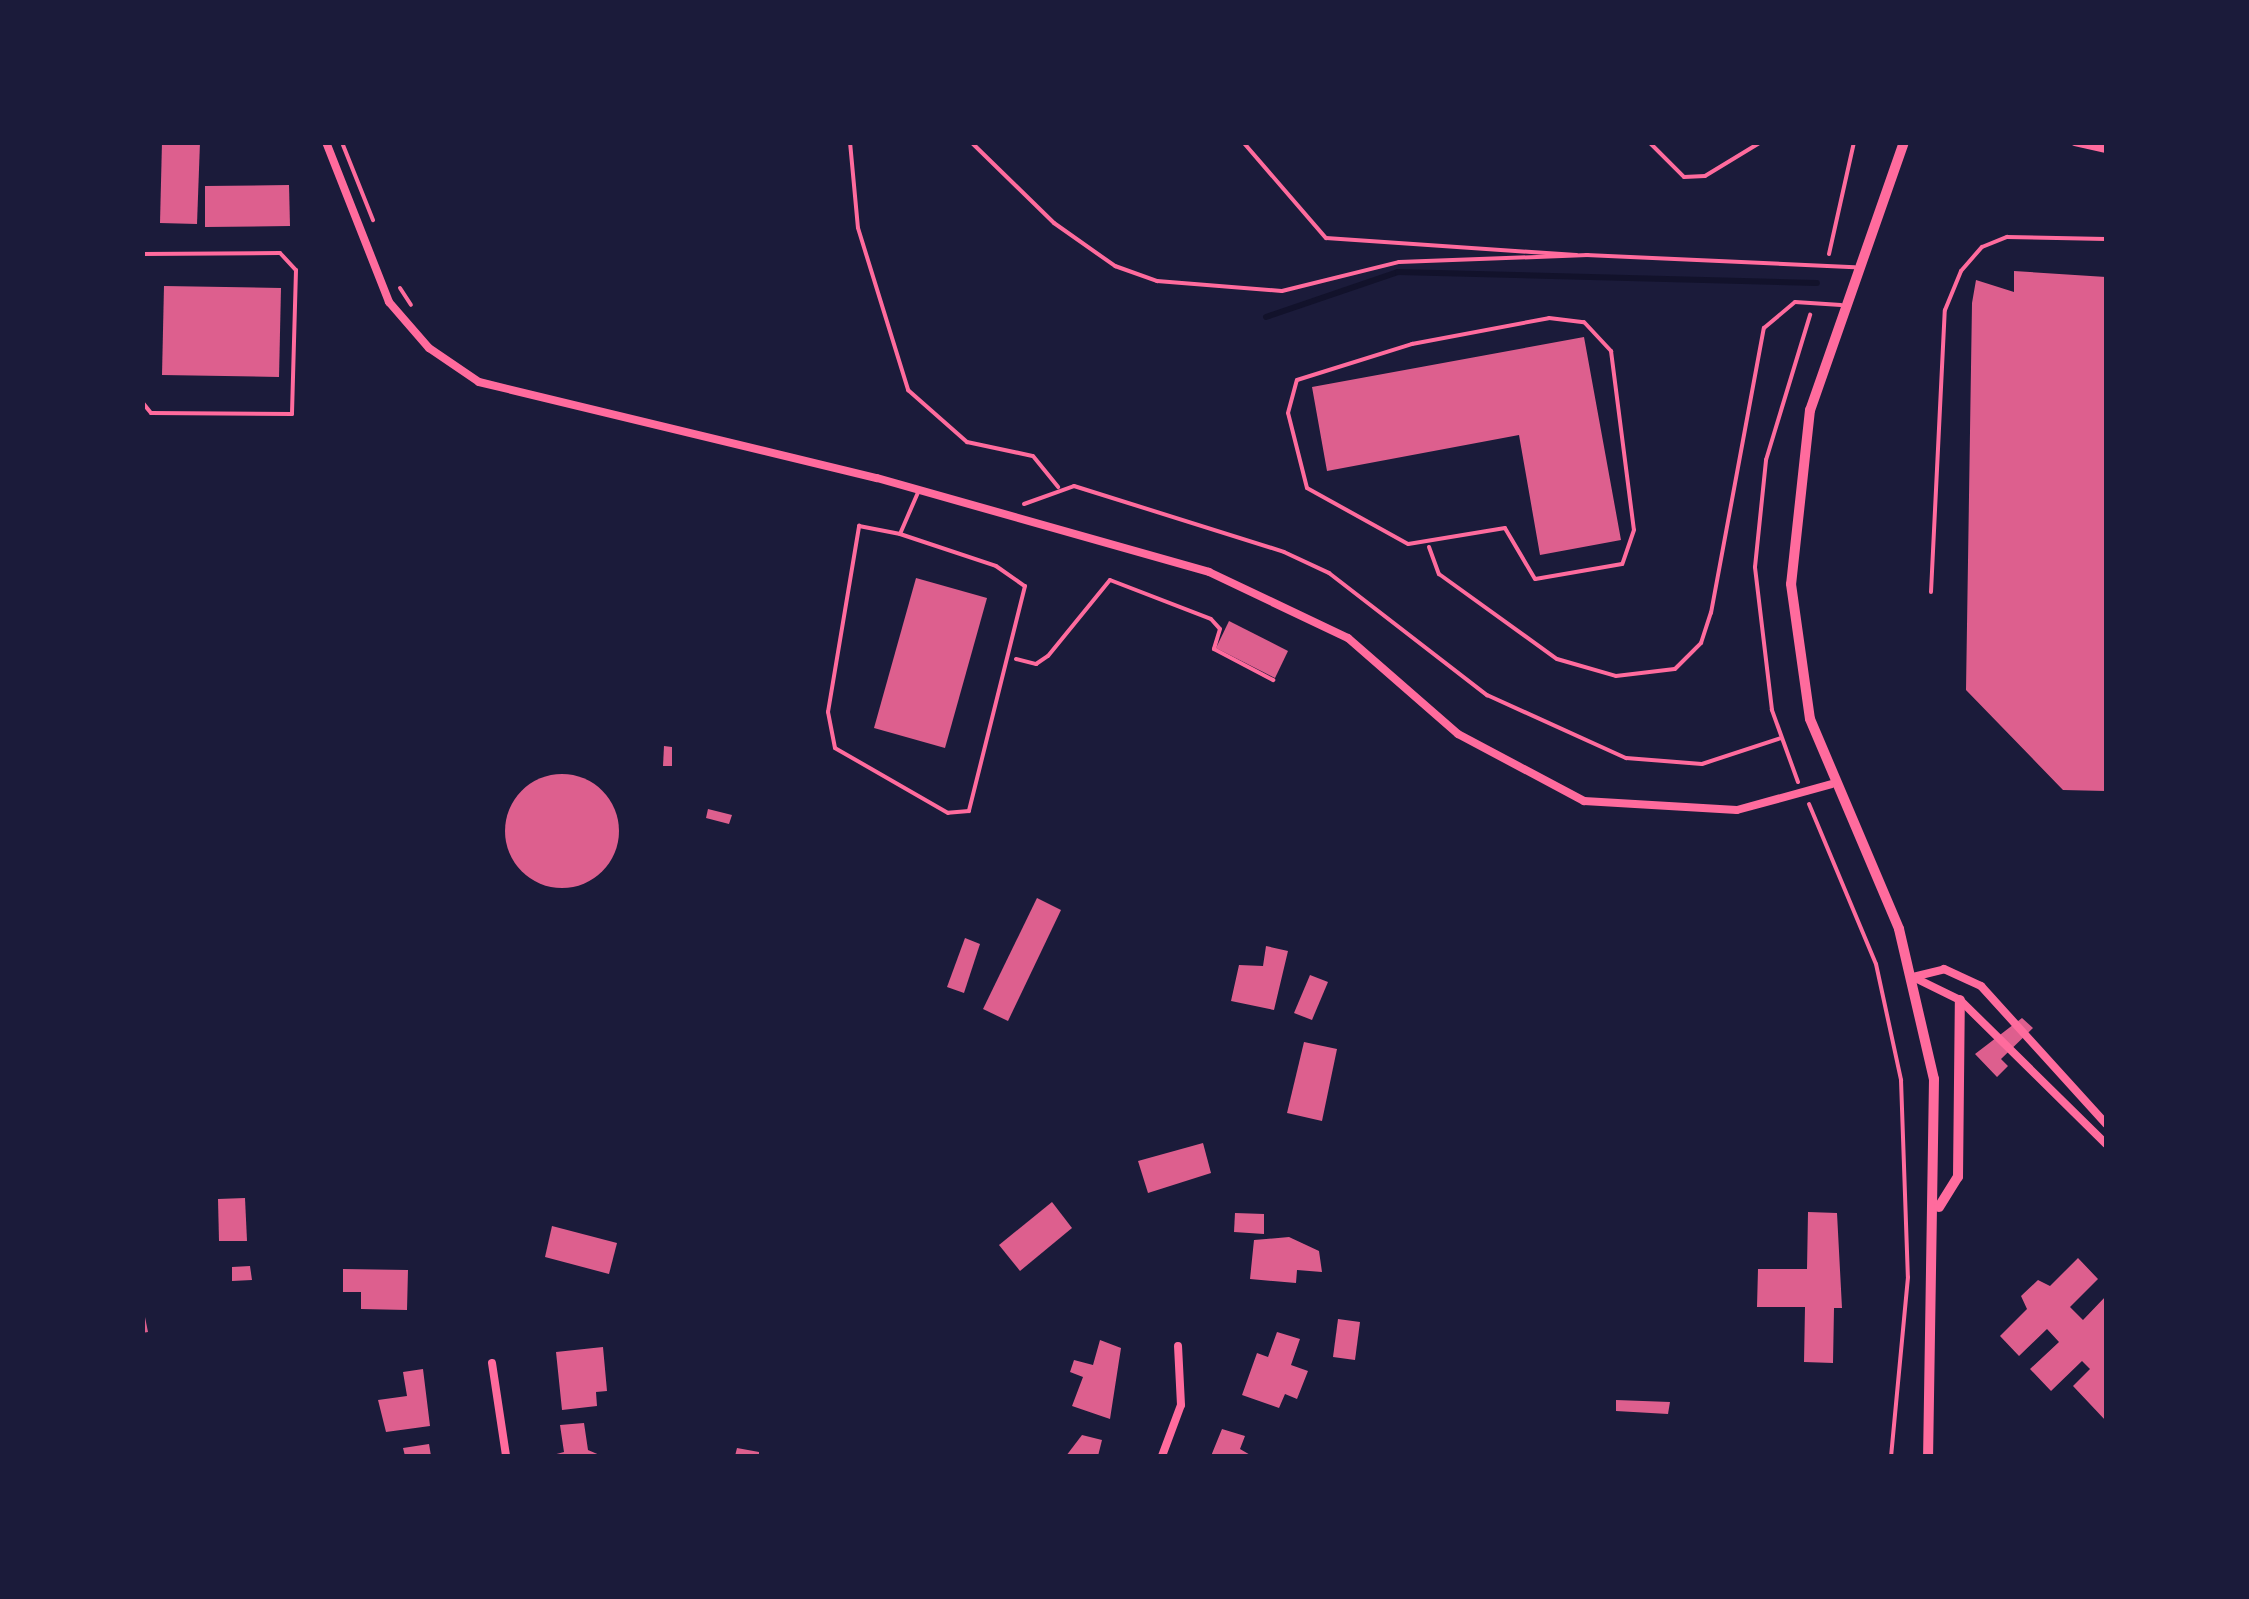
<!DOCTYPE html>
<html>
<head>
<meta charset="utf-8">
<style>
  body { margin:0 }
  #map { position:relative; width:2249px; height:1599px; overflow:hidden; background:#1b1b3a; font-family:"DejaVu Sans",sans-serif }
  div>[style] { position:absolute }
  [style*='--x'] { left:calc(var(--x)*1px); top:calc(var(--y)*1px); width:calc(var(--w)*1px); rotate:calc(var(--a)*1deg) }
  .stream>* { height:6px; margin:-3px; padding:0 3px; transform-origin:3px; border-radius:3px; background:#12122b }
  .building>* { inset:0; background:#dd5f8e }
  .round { border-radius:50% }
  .path>* { height:4px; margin:-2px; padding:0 2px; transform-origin:2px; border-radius:2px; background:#ff6b9d }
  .service>* { height:4px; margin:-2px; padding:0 2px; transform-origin:2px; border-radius:2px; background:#ff6b9d }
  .minor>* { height:8px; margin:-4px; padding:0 4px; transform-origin:4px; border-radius:4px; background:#ff6b9d }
  .tertiary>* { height:10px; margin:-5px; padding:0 5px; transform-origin:5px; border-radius:5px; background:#ff6b9d }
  span { translate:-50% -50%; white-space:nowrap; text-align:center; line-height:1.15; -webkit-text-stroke:8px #1b1b3a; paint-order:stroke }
  .frame { position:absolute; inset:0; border:145px solid #1b1b3a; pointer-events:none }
</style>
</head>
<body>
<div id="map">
  <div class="stream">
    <i style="--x:1266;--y:317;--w:139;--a:-18.8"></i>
    <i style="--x:1398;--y:272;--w:419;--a:1.5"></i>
  </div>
  <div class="building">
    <i style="clip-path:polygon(162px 142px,200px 142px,197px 224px,160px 223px)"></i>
    <i style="clip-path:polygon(289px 185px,290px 226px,205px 227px,205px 186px)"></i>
    <i style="clip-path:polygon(2014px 271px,2106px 277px,2106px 791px,2063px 790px,1966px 690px,1972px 303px,1976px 280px,2014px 292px)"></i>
    <i style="clip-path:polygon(164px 286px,281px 288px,279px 377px,162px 375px)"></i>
    <i style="clip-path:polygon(1584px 337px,1621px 540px,1540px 555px,1519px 435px,1327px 471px,1312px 387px)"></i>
    <i style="clip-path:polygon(916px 578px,987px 598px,945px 748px,874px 728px)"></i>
    <i style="clip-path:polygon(1229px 621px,1288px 651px,1275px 678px,1216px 648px)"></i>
    <i style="clip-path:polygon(664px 746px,672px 747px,672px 766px,663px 766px)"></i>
    <i class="round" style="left:505px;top:774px;width:114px;height:114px"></i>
    <i style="clip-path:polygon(708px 809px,732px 815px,729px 824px,706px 818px)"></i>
    <i style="clip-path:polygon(1037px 898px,1061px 910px,1008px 1021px,983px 1009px)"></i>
    <i style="clip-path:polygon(965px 938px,980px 944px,964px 993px,947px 987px)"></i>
    <i style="clip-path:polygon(1266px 946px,1288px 951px,1274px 1010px,1231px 1001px,1239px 965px,1263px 966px)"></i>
    <i style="clip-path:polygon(1310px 975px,1328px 982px,1312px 1020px,1294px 1013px)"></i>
    <i style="clip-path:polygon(2022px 1018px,2033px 1028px,2001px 1059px,2008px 1066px,1997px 1077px,1975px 1054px)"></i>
    <i style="clip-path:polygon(1304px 1042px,1337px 1049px,1322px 1121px,1287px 1113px)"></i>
    <i style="clip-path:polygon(1203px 1143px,1211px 1173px,1148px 1193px,1138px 1161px)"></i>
    <i style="clip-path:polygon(245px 1198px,247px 1241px,219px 1241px,218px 1199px)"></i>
    <i style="clip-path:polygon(1052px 1202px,1072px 1228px,1020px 1271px,999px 1245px)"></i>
    <i style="clip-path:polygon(1808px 1212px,1837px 1213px,1842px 1308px,1834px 1308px,1833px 1363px,1804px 1362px,1805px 1307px,1757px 1307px,1758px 1269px,1807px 1269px)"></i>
    <i style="clip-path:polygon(1235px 1213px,1264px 1214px,1264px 1234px,1234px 1232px)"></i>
    <i style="clip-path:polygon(552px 1226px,617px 1243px,609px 1274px,545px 1257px)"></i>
    <i style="clip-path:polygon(1289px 1237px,1319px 1251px,1322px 1272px,1297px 1270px,1296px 1283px,1250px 1279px,1254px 1240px)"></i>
    <i style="clip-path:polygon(2078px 1258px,2098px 1279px,2070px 1307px,2083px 1320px,2106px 1296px,2106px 1421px,2073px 1386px,2090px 1369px,2082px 1361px,2051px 1391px,2030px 1369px,2059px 1342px,2047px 1329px,2019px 1356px,2000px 1336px,2027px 1309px,2021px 1296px,2038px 1280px,2050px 1286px)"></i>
    <i style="clip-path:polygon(250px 1266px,252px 1280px,232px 1281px,232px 1267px)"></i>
    <i style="clip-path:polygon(343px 1269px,408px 1270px,407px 1310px,361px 1309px,361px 1292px,343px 1292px)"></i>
    <i style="clip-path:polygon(142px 1302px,148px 1332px,142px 1333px)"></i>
    <i style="clip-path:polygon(1338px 1319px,1360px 1322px,1355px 1360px,1333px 1357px)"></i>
    <i style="clip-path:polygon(1277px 1332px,1300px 1339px,1291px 1365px,1308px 1371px,1297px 1399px,1285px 1394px,1279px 1408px,1242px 1395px,1257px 1353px,1268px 1357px)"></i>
    <i style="clip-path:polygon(1100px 1340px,1121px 1348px,1110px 1419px,1072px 1406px,1083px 1377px,1070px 1372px,1074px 1360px,1093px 1365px)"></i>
    <i style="clip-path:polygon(603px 1347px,607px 1391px,596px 1392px,597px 1406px,562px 1410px,556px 1352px)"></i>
    <i style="clip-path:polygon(423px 1369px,430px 1426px,386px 1432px,378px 1400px,407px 1396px,403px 1372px)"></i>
    <i style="clip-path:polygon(1616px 1400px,1670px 1402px,1668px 1414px,1616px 1411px)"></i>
    <i style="clip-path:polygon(584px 1423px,588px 1450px,602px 1456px,549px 1456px,564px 1452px,560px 1425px)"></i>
    <i style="clip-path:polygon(1222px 1429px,1245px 1436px,1240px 1449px,1252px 1456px,1211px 1456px)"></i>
    <i style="clip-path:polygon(1082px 1435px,1102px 1440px,1098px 1456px,1066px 1456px)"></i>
    <i style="clip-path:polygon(429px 1444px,431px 1456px,405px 1456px,403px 1448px)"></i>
    <i style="clip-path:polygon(737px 1448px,759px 1452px,759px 1456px,735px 1456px)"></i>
  </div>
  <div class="path">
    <i style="--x:850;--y:142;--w:86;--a:84.7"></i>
    <i style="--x:858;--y:228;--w:170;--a:72.8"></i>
    <i style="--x:908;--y:390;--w:79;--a:41.4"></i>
    <i style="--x:967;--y:442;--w:67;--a:12"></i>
    <i style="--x:1033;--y:456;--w:40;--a:51"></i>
    <i style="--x:1649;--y:142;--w:49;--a:45"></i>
    <i style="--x:1684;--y:177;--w:21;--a:-3"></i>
    <i style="--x:1705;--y:176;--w:66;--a:-31.3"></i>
    <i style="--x:343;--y:145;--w:81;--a:68.2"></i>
    <i style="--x:1829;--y:254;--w:115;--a:-77.4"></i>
    <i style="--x:400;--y:288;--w:20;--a:57"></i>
    <i style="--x:1024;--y:504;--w:53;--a:-19.8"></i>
    <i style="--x:1074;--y:486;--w:220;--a:17.4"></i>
    <i style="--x:1284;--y:552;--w:50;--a:25"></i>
    <i style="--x:1329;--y:573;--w:200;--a:37.7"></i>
    <i style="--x:1487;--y:695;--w:153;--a:24.4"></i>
    <i style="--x:1626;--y:758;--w:76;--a:4.5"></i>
    <i style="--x:1702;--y:764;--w:83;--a:-18.2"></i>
    <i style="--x:1016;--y:659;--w:21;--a:14"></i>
    <i style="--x:1036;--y:664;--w:14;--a:-34"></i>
    <i style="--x:1048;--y:656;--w:98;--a:-50.8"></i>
    <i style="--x:1110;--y:580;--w:108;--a:21.1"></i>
    <i style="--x:1211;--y:619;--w:13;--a:48"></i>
    <i style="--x:1220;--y:629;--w:21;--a:107"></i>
    <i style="--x:1214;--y:649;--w:67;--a:27.7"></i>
    <i style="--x:1798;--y:782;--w:77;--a:-109.9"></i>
    <i style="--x:1772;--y:710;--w:144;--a:-96.8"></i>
    <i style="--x:1755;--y:567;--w:108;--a:-84.1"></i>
    <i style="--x:1766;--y:460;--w:152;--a:-73.1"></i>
    <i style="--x:1809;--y:804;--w:173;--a:67.3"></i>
    <i style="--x:1876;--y:964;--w:119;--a:77.8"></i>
    <i style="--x:1901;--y:1080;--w:197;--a:88"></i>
    <i style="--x:1908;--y:1277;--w:180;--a:95.4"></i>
  </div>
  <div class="service">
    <i style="--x:971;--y:142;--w:116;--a:44.3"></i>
    <i style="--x:1054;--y:223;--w:75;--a:35.2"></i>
    <i style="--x:1115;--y:266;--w:45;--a:19.7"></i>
    <i style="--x:1157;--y:281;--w:125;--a:4.6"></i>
    <i style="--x:1282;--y:291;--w:121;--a:-13.9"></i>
    <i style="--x:1399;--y:262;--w:189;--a:-2.1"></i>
    <i style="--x:1243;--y:142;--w:127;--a:49.2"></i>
    <i style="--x:1326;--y:238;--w:251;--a:3.9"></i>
    <i style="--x:142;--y:254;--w:138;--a:-0.4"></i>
    <i style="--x:280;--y:253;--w:23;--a:47"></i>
    <i style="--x:296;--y:270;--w:144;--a:91.6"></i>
    <i style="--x:292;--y:414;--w:141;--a:-179.6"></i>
    <i style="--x:151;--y:413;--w:14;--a:-129"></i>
    <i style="--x:1586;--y:255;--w:269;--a:2.6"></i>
    <i style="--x:1549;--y:318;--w:35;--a:7"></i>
    <i style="--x:1584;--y:322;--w:40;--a:47"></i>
    <i style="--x:1611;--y:351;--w:180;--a:82.7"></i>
    <i style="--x:1634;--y:530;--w:36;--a:109"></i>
    <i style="--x:1622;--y:564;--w:88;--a:170.2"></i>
    <i style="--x:1535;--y:579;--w:59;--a:-120.5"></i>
    <i style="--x:1505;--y:528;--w:98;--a:170.6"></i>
    <i style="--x:1408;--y:544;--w:115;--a:-151"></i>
    <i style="--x:1307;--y:488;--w:77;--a:-104.2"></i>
    <i style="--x:1288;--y:413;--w:34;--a:-75"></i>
    <i style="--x:1297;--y:380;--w:121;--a:-17.4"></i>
    <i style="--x:1412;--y:344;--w:139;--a:-10.7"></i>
    <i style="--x:900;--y:534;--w:101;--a:18.4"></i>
    <i style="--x:996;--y:566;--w:35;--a:35"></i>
    <i style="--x:1025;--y:586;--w:232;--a:104"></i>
    <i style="--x:969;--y:811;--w:21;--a:175"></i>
    <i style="--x:948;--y:813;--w:130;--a:-150.1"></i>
    <i style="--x:835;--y:748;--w:37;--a:-101"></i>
    <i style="--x:828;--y:712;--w:189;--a:-80.5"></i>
    <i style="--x:859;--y:526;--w:42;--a:11"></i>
    <i style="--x:900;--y:534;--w:48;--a:-66.6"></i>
    <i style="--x:1429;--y:547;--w:29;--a:70"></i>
    <i style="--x:1439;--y:574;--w:145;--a:35.8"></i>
    <i style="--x:1557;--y:659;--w:61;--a:16.1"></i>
    <i style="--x:1616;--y:676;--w:59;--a:-6.8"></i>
    <i style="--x:1675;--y:669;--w:37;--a:-45"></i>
    <i style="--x:1701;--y:643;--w:32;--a:-72"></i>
    <i style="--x:1711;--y:613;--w:290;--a:-79.5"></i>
    <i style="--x:1764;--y:328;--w:40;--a:-40"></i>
    <i style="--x:1795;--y:302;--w:46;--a:3.7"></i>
    <i style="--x:1931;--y:592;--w:282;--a:-87.2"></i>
    <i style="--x:1945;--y:310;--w:42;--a:-67.7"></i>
    <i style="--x:1961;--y:271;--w:32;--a:-49"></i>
    <i style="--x:1982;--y:247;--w:27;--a:-22"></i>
    <i style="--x:2007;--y:237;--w:99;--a:1.2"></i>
  </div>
  <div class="minor">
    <i style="--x:326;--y:142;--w:172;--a:68.5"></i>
    <i style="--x:389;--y:302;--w:61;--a:49"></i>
    <i style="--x:429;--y:348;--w:60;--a:34.2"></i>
    <i style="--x:479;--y:382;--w:409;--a:13.6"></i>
    <i style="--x:877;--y:478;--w:345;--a:15.8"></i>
    <i style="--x:1209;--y:572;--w:154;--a:25.4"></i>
    <i style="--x:1348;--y:638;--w:146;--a:41.1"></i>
    <i style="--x:1458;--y:734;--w:143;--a:28"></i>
    <i style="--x:1584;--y:801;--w:153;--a:3.4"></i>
    <i style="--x:1737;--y:810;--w:98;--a:-15.3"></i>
    <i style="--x:2075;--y:142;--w:32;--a:13"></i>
    <i style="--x:1913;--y:977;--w:32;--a:-14"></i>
    <i style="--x:1944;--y:969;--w:41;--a:24.7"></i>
    <i style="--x:1981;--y:986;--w:186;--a:47.8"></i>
    <i style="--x:1913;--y:977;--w:52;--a:26.1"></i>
    <i style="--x:1960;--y:1000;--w:205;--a:44.6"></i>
    <i style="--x:492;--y:1363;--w:94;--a:81.4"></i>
    <i style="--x:1162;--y:1456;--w:54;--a:-69.6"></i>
    <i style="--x:1181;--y:1405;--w:59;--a:-92.9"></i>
  </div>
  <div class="tertiary">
    <i style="--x:1904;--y:142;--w:284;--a:109.3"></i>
    <i style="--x:1810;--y:410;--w:175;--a:96.2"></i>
    <i style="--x:1791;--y:584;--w:136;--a:82"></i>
    <i style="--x:1810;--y:719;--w:228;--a:67"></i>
    <i style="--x:1899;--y:929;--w:154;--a:76.9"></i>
    <i style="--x:1934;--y:1079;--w:377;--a:90.9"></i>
    <i style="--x:1939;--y:1207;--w:36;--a:-58"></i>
    <i style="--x:1958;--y:1177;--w:177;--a:-89.4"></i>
  </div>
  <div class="frame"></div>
</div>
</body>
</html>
